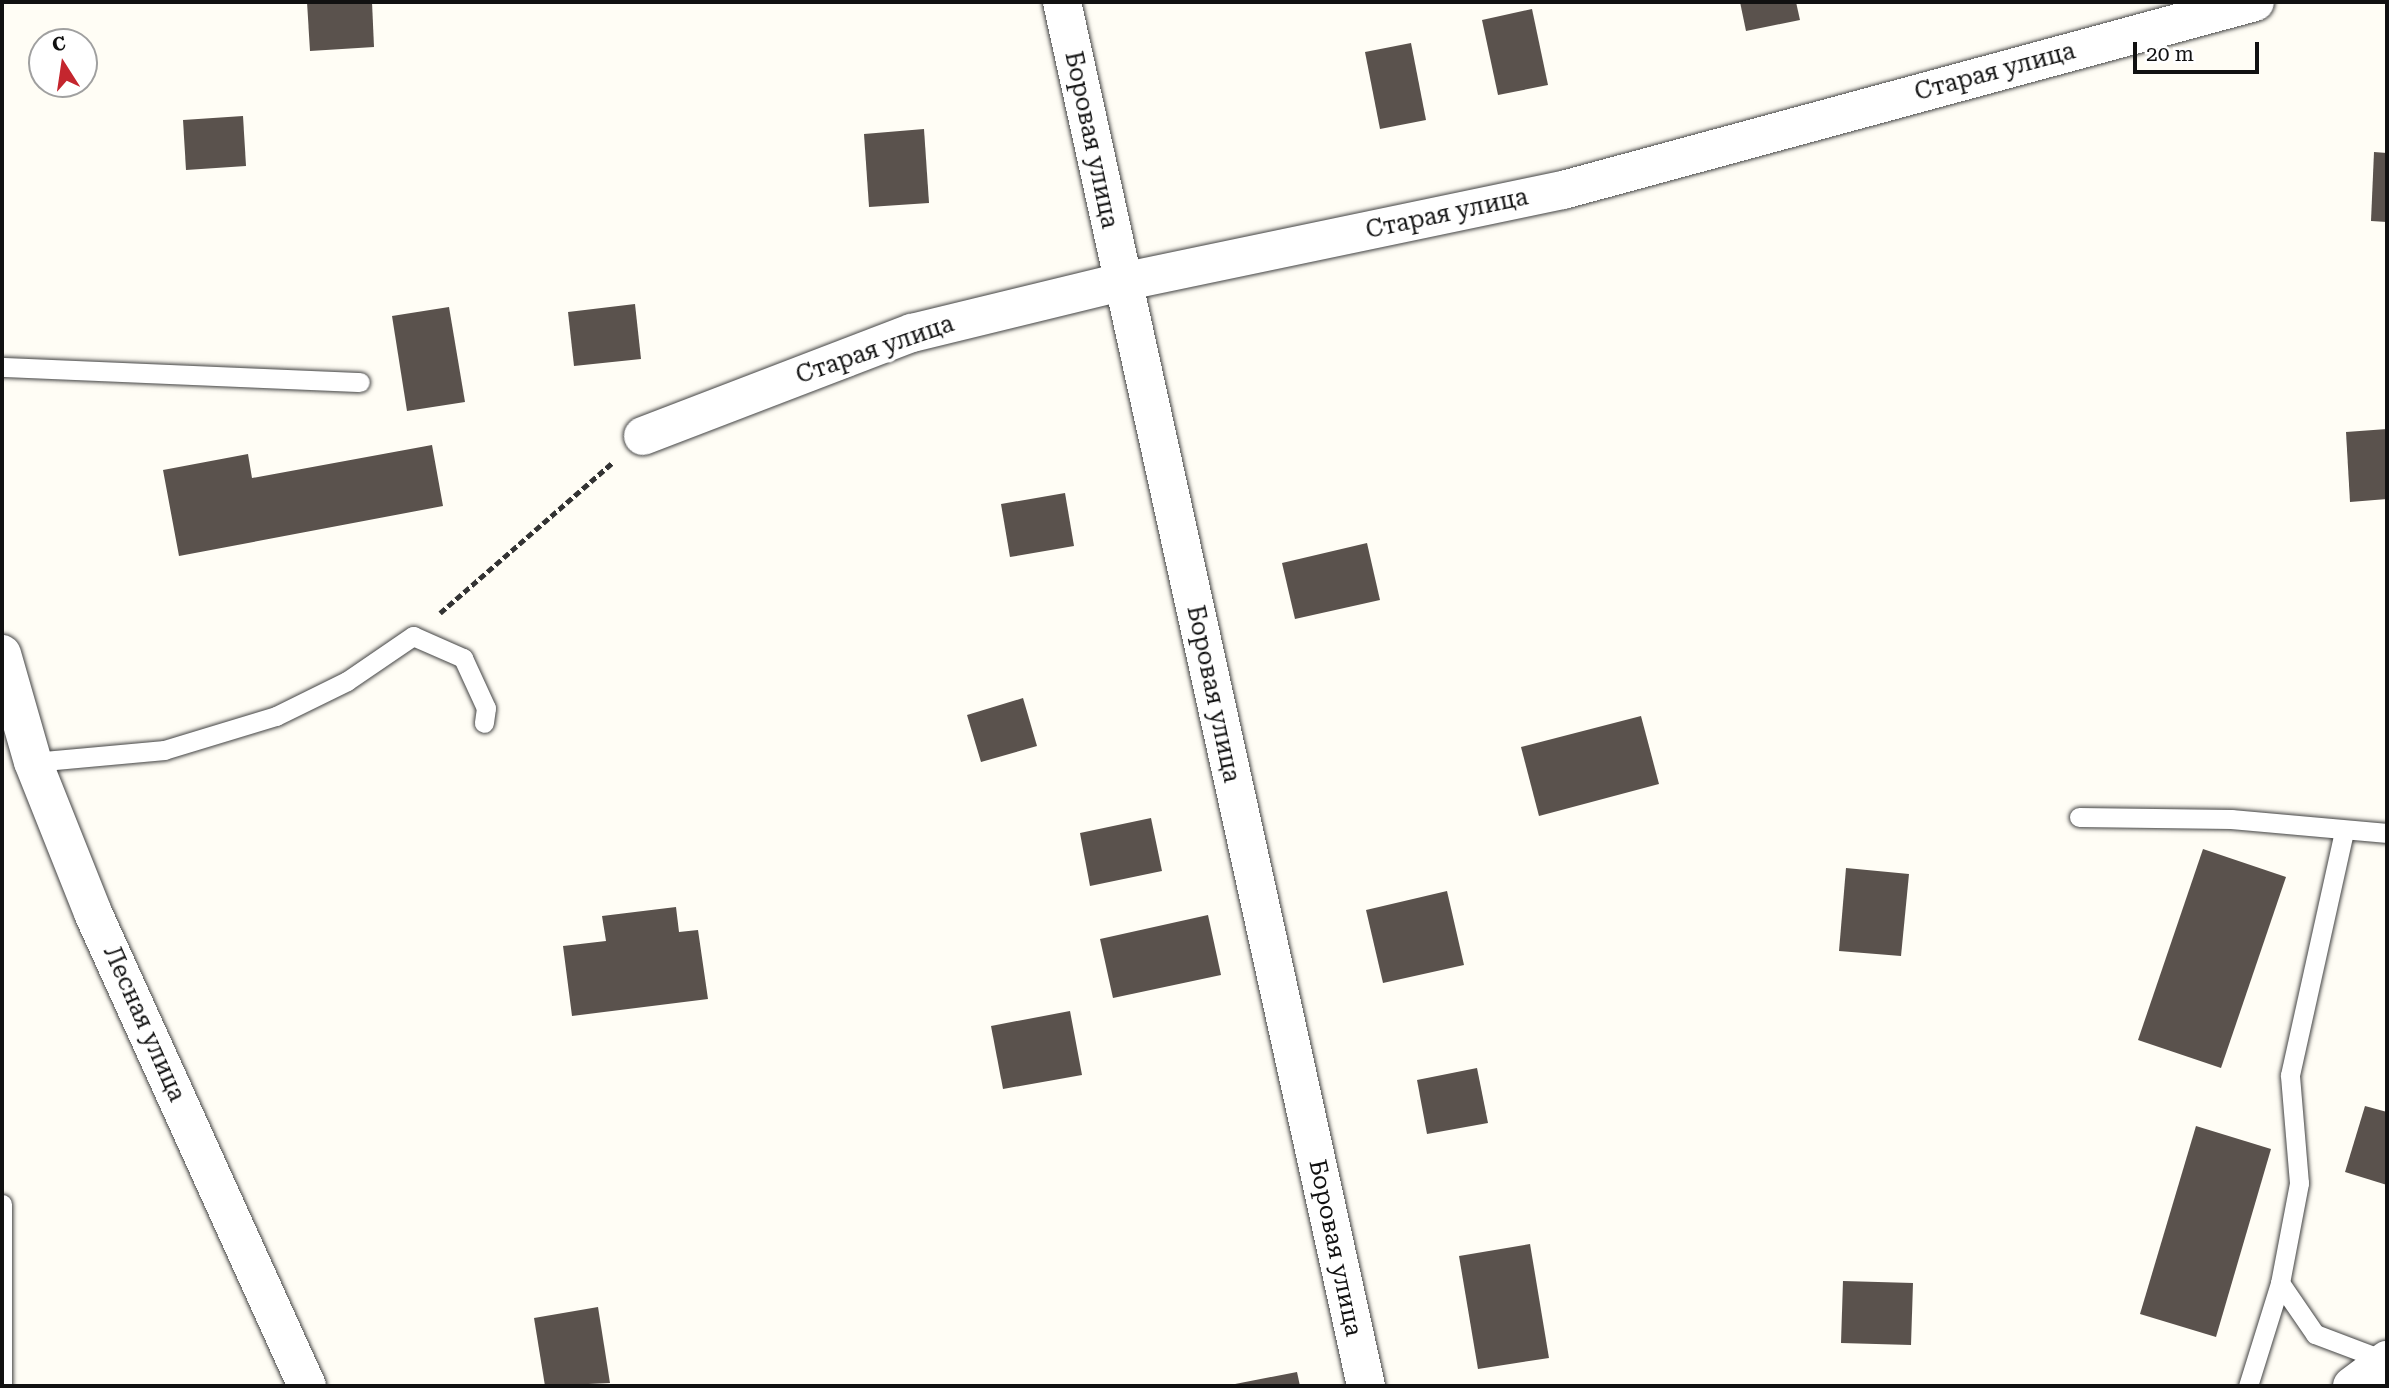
<!DOCTYPE html>
<html>
<head>
<meta charset="utf-8">
<style>
  body { margin:0 }
  #map { position:relative; width:2389px; height:1388px; overflow:hidden; background:#fffdf5; font-family:"Roboto Serif",serif }
  div>[style] { position:absolute }
  [style*='--x'] { left:calc(var(--x)*1px); top:calc(var(--y)*1px); width:calc(var(--w)*1px); rotate:calc(var(--a)*1deg) }
  .building>* { inset:0; background:#5a524d }
  .path>* { height:4.5px; margin-top:-2.25px; transform-origin:0; background:repeating-linear-gradient(90deg,#333 0 7px,transparent 0 10.5px) }
  .roads { filter:drop-shadow(0 0 2px #444) drop-shadow(0 0 2px #444) }
  .service>* { height:19px; margin:-9.5px; padding:0 9.5px; transform-origin:9.5px; border-radius:9.5px; background:#fff }
  .minor>* { height:38px; margin:-19px; padding:0 19px; transform-origin:19px; border-radius:19px; background:#fff }
  span { translate:-50% -50%; white-space:nowrap; text-align:center; line-height:1.15; -webkit-text-stroke:7px #fff; paint-order:stroke }
  .street-label { font-size:24px; color:#111 }
  .frame { position:absolute; inset:0; border:4px solid #111; pointer-events:none }
  .north { position:absolute; left:28px; top:28px; width:70px; height:70px; box-sizing:border-box; background:#fff; border:2px solid #a0a0a0; border-radius:50%; rotate:348deg; font-size:19px; font-weight:700; line-height:28px; text-align:center; color:#111 }
  .north::after { content:''; display:block; margin:auto; width:24px; height:32px; background:#c4262e; clip-path:polygon(50% 0,100% 100%,50% 72%,0 100%) }
  .scale { position:absolute; left:2133px; top:42px; width:126px; height:32px; box-sizing:border-box; border:4px solid #111; border-top:0; padding-left:9px; font-size:21px; line-height:24px; white-space:nowrap; color:#111; -webkit-text-stroke:5px #fff; paint-order:stroke }
</style>
</head>
<body>
<div id="map">
  <div class="building">
    <i style="clip-path:polygon(307px 2px,372px 2px,374px 47px,310px 51px)"></i>
    <i style="clip-path:polygon(1740px 2px,1796px 2px,1800px 20px,1746px 31px)"></i>
    <i style="clip-path:polygon(1532px 9px,1548px 85px,1498px 95px,1482px 20px)"></i>
    <i style="clip-path:polygon(1411px 43px,1426px 120px,1380px 129px,1365px 52px)"></i>
    <i style="clip-path:polygon(243px 116px,246px 166px,186px 170px,183px 120px)"></i>
    <i style="clip-path:polygon(924px 129px,929px 203px,869px 207px,864px 134px)"></i>
    <i style="clip-path:polygon(2374px 152px,2387px 153px,2387px 222px,2371px 221px)"></i>
    <i style="clip-path:polygon(635px 304px,641px 359px,574px 366px,568px 312px)"></i>
    <i style="clip-path:polygon(449px 307px,465px 402px,407px 411px,392px 316px)"></i>
    <i style="clip-path:polygon(2387px 429px,2387px 499px,2350px 502px,2346px 432px)"></i>
    <i style="clip-path:polygon(432px 445px,443px 506px,179px 556px,163px 470px,248px 454px,252px 478px)"></i>
    <i style="clip-path:polygon(1065px 493px,1074px 546px,1010px 557px,1001px 504px)"></i>
    <i style="clip-path:polygon(1367px 543px,1380px 600px,1295px 619px,1282px 563px)"></i>
    <i style="clip-path:polygon(1023px 698px,1037px 746px,981px 762px,967px 715px)"></i>
    <i style="clip-path:polygon(1641px 716px,1659px 784px,1539px 816px,1521px 747px)"></i>
    <i style="clip-path:polygon(1151px 818px,1162px 871px,1090px 886px,1080px 833px)"></i>
    <i style="clip-path:polygon(2203px 849px,2286px 877px,2221px 1068px,2138px 1040px)"></i>
    <i style="clip-path:polygon(1846px 868px,1909px 874px,1901px 956px,1839px 951px)"></i>
    <i style="clip-path:polygon(1447px 891px,1464px 965px,1383px 983px,1366px 910px)"></i>
    <i style="clip-path:polygon(676px 907px,679px 932px,698px 930px,708px 999px,572px 1016px,563px 946px,606px 941px,602px 916px)"></i>
    <i style="clip-path:polygon(1208px 915px,1221px 975px,1113px 998px,1100px 939px)"></i>
    <i style="clip-path:polygon(1070px 1011px,1082px 1075px,1003px 1089px,991px 1026px)"></i>
    <i style="clip-path:polygon(1477px 1068px,1488px 1123px,1427px 1134px,1417px 1080px)"></i>
    <i style="clip-path:polygon(2365px 1106px,2387px 1112px,2387px 1185px,2345px 1172px)"></i>
    <i style="clip-path:polygon(2196px 1126px,2271px 1149px,2216px 1337px,2140px 1314px)"></i>
    <i style="clip-path:polygon(1530px 1244px,1549px 1358px,1478px 1369px,1459px 1256px)"></i>
    <i style="clip-path:polygon(1843px 1281px,1913px 1283px,1911px 1345px,1841px 1343px)"></i>
    <i style="clip-path:polygon(598px 1307px,610px 1383px,545px 1386px,534px 1318px)"></i>
    <i style="clip-path:polygon(1297px 1372px,1300px 1386px,1231px 1386px,1230px 1385px)"></i>
  </div>
  <div class="path">
    <i style="--x:440;--y:613;--w:230;--a:-41.1"></i>
  </div>
  <div class="roads">
    <div class="service">
      <i style="--x:2;--y:367;--w:358;--a:2.4"></i>
      <i style="--x:33;--y:762;--w:132;--a:-5.2"></i>
      <i style="--x:164;--y:750;--w:117;--a:-16.9"></i>
      <i style="--x:276;--y:716;--w:79;--a:-26.2"></i>
      <i style="--x:347;--y:681;--w:80;--a:-34.3"></i>
      <i style="--x:413;--y:636;--w:55;--a:23.7"></i>
      <i style="--x:463;--y:658;--w:55;--a:65.3"></i>
      <i style="--x:486;--y:708;--w:15;--a:98"></i>
      <i style="--x:2079;--y:817;--w:152;--a:0.8"></i>
      <i style="--x:2231;--y:819;--w:157;--a:5.1"></i>
      <i style="--x:2;--y:1204;--w:182;--a:90"></i>
      <i style="--x:2280;--y:1283;--w:62;--a:55.5"></i>
      <i style="--x:2315;--y:1334;--w:76;--a:20.8"></i>
      <i style="--x:2248;--y:1386;--w:108;--a:-72.7"></i>
      <i style="--x:2280;--y:1283;--w:102;--a:-79.2"></i>
      <i style="--x:2299;--y:1183;--w:108;--a:-94.8"></i>
      <i style="--x:2290;--y:1075;--w:250;--a:-77.5"></i>
    </div>
    <div class="minor">
      <i style="--x:1062;--y:2;--w:1417;--a:77.61"></i>
      <i style="--x:643;--y:436;--w:288;--a:-21"></i>
      <i style="--x:912;--y:333;--w:216;--a:-13.7"></i>
      <i style="--x:1122;--y:282;--w:450;--a:-11.8"></i>
      <i style="--x:1563;--y:190;--w:717;--a:-15.2"></i>
      <i style="--x:2;--y:654;--w:112;--a:74"></i>
      <i style="--x:33;--y:762;--w:162;--a:68.3"></i>
      <i style="--x:93;--y:913;--w:519;--a:65.66"></i>
      <i style="--x:2352;--y:1386;--w:44;--a:-36.6"></i>
    </div>
  </div>
  <div class="street-label">
    <span style="left:1995px;top:72px;rotate:-15deg">Старая улица</span>
    <span style="left:1091px;top:140px;rotate:78deg">Боровая улица</span>
    <span style="left:1447px;top:214px;rotate:-12deg">Старая улица</span>
    <span style="left:875px;top:350px;rotate:-19deg">Старая улица</span>
    <span style="left:1213px;top:694px;rotate:78deg">Боровая улица</span>
    <span style="left:144px;top:1024px;rotate:66deg">Лесная улица</span>
    <span style="left:1335px;top:1248px;rotate:78deg">Боровая улица</span>
  </div>
  <div class="frame"></div>
  <div class="north">С</div>
  <div class="scale">20 m</div>
</div>
</body>
</html>
